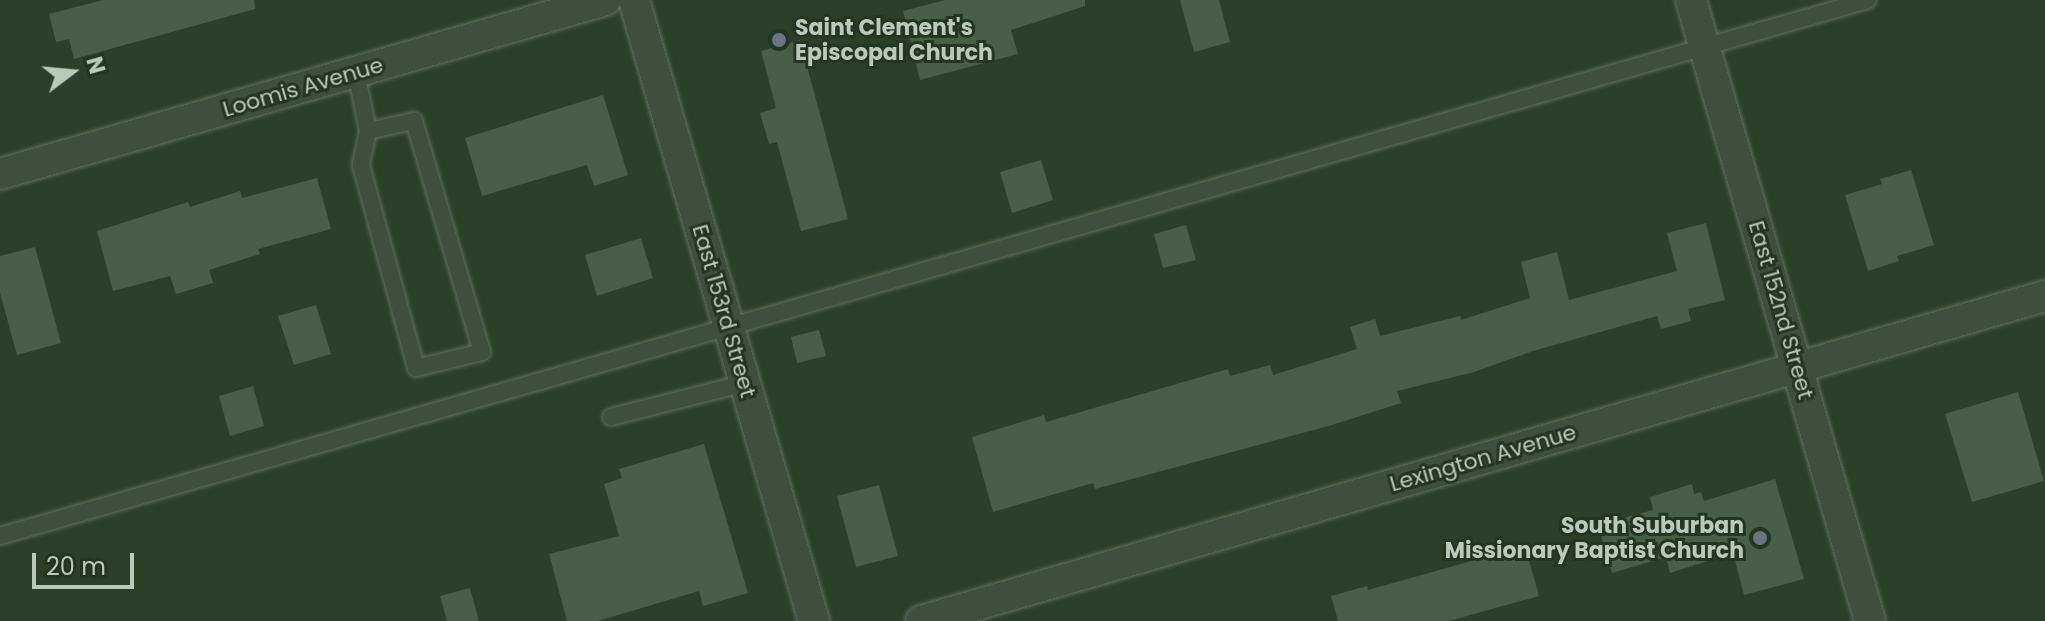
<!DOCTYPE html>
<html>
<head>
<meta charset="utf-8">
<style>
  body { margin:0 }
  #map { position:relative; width:2045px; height:621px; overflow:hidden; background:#2a4029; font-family:Poppins,sans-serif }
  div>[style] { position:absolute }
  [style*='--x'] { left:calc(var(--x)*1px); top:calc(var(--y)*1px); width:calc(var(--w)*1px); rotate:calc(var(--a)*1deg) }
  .building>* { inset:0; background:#475f46 }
  .roads { filter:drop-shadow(0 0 2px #5e705e) drop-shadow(0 0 2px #5e705e) }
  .lane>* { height:16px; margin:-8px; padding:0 8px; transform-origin:8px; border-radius:8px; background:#3e503d }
  .street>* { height:30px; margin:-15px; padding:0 15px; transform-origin:15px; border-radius:15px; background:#3e503d }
  .dots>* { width:22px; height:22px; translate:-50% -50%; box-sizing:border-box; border:4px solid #223622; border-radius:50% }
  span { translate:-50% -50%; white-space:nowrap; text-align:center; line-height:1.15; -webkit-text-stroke:6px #223622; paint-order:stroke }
  .poi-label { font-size:22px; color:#bacaba; font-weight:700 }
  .left { translate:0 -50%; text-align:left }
  .right { translate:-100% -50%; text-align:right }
  .street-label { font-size:22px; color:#bacaba }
  .north { position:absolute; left:32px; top:32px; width:80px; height:80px; -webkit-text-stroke:6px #223622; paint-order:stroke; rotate:74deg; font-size:22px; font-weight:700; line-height:32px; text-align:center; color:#bacaba }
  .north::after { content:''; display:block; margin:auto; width:28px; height:36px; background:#bacaba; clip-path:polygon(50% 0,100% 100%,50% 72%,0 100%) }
  .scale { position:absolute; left:32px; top:553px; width:102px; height:36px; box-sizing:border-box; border:4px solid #bacaba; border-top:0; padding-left:10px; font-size:24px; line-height:28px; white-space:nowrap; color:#bacaba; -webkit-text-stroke:6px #223622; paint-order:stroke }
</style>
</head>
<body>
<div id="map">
  <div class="building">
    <i style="clip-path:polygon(103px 0,254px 0,255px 9px,74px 59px,69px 39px,56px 42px,49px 14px)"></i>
    <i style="clip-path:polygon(945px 0,1085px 0,1085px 6px,1011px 30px,1018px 54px,920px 80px,903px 11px)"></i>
    <i style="clip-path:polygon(1180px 0,1219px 0,1230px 42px,1194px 52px)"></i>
    <i style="clip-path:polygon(800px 40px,848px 219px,801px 231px,777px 142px,769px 144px,760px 113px,776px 108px,761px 51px)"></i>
    <i style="clip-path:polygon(603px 95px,628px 175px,594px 186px,587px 165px,482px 196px,465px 138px)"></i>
    <i style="clip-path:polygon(1041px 160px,1053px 200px,1012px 213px,1000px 172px)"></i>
    <i style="clip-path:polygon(1911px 170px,1934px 245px,1897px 256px,1899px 261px,1868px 271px,1845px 195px,1882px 184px,1880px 179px)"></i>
    <i style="clip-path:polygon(317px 178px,331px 229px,258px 249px,260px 254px,209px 270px,213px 283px,176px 294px,170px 276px,113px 291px,97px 231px,188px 202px,190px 207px,240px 191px,242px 198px)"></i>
    <i style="clip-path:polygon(1706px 223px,1725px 300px,1688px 309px,1691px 321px,1661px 329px,1657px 316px,1533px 351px,1474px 372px,1397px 391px,1401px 403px,1332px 425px,1095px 489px,1093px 483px,993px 512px,972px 437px,1044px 415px,1046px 422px,1228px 369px,1230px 376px,1270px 365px,1273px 375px,1357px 349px,1350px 327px,1375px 319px,1380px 336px,1460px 316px,1461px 320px,1530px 298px,1521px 262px,1557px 252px,1569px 300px,1677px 271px,1667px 233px)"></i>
    <i style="clip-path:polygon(1186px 225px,1196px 260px,1163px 268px,1154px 234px)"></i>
    <i style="clip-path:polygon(641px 238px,653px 278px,597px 296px,585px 255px)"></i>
    <i style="clip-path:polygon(35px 247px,61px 343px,17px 355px,0 293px,0 256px)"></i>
    <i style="clip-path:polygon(316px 305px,331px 354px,294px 365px,278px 316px)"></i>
    <i style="clip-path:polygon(819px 330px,826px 356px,797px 363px,791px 337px)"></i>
    <i style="clip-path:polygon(253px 386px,264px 426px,230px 436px,219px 396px)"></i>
    <i style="clip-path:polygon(2018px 392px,2044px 481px,1972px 502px,1945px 414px)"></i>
    <i style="clip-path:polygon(704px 444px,748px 593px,703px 606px,699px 591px,598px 621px,567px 621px,549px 554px,619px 536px,604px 484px,622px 478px,619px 469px)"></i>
    <i style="clip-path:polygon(1775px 479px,1804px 579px,1744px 595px,1733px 553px,1670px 573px,1666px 557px,1612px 573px,1598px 525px,1653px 510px,1650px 497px,1692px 484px,1694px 494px,1701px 492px,1704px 501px)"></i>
    <i style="clip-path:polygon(879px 485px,898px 556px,856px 567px,837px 496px)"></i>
    <i style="clip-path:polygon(1525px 546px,1539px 596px,1449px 621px,1338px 621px,1331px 596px,1367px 586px,1368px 590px)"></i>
    <i style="clip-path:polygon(470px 588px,479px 621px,447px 621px,440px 596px)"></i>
  </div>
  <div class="roads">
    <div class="lane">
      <i style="--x:356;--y:72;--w:60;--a:78.5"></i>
      <i style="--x:368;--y:131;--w:35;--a:102"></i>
      <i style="--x:361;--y:165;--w:210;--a:74.8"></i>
      <i style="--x:416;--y:368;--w:68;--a:-13.6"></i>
      <i style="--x:482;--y:352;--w:241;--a:-106.4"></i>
      <i style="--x:414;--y:121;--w:47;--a:167.7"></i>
      <i style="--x:611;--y:417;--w:138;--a:-14.2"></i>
      <i style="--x:0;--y:536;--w:1943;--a:-16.01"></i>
    </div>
    <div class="street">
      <i style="--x:634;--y:0;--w:647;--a:73.84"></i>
      <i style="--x:1691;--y:0;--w:646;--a:73.92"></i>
      <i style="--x:0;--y:174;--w:630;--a:-16.02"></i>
      <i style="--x:921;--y:621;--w:1170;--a:-16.13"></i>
    </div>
  </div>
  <div class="dots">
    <i style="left:779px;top:40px;background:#6b7280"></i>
    <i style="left:1760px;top:538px;background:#6b7280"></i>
  </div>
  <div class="poi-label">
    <span class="left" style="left:795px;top:40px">Saint Clement's<br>Episcopal Church</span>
    <span class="right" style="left:1744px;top:538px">South Suburban<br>Missionary Baptist Church</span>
  </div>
  <div class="street-label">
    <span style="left:303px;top:87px;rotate:-16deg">Loomis Avenue</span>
    <span style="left:1781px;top:310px;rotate:74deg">East 152nd Street</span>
    <span style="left:724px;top:311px;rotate:74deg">East 153rd Street</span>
    <span style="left:1483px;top:458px;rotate:-16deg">Lexington Avenue</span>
  </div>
  <div class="north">N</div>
  <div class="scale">20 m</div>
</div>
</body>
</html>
